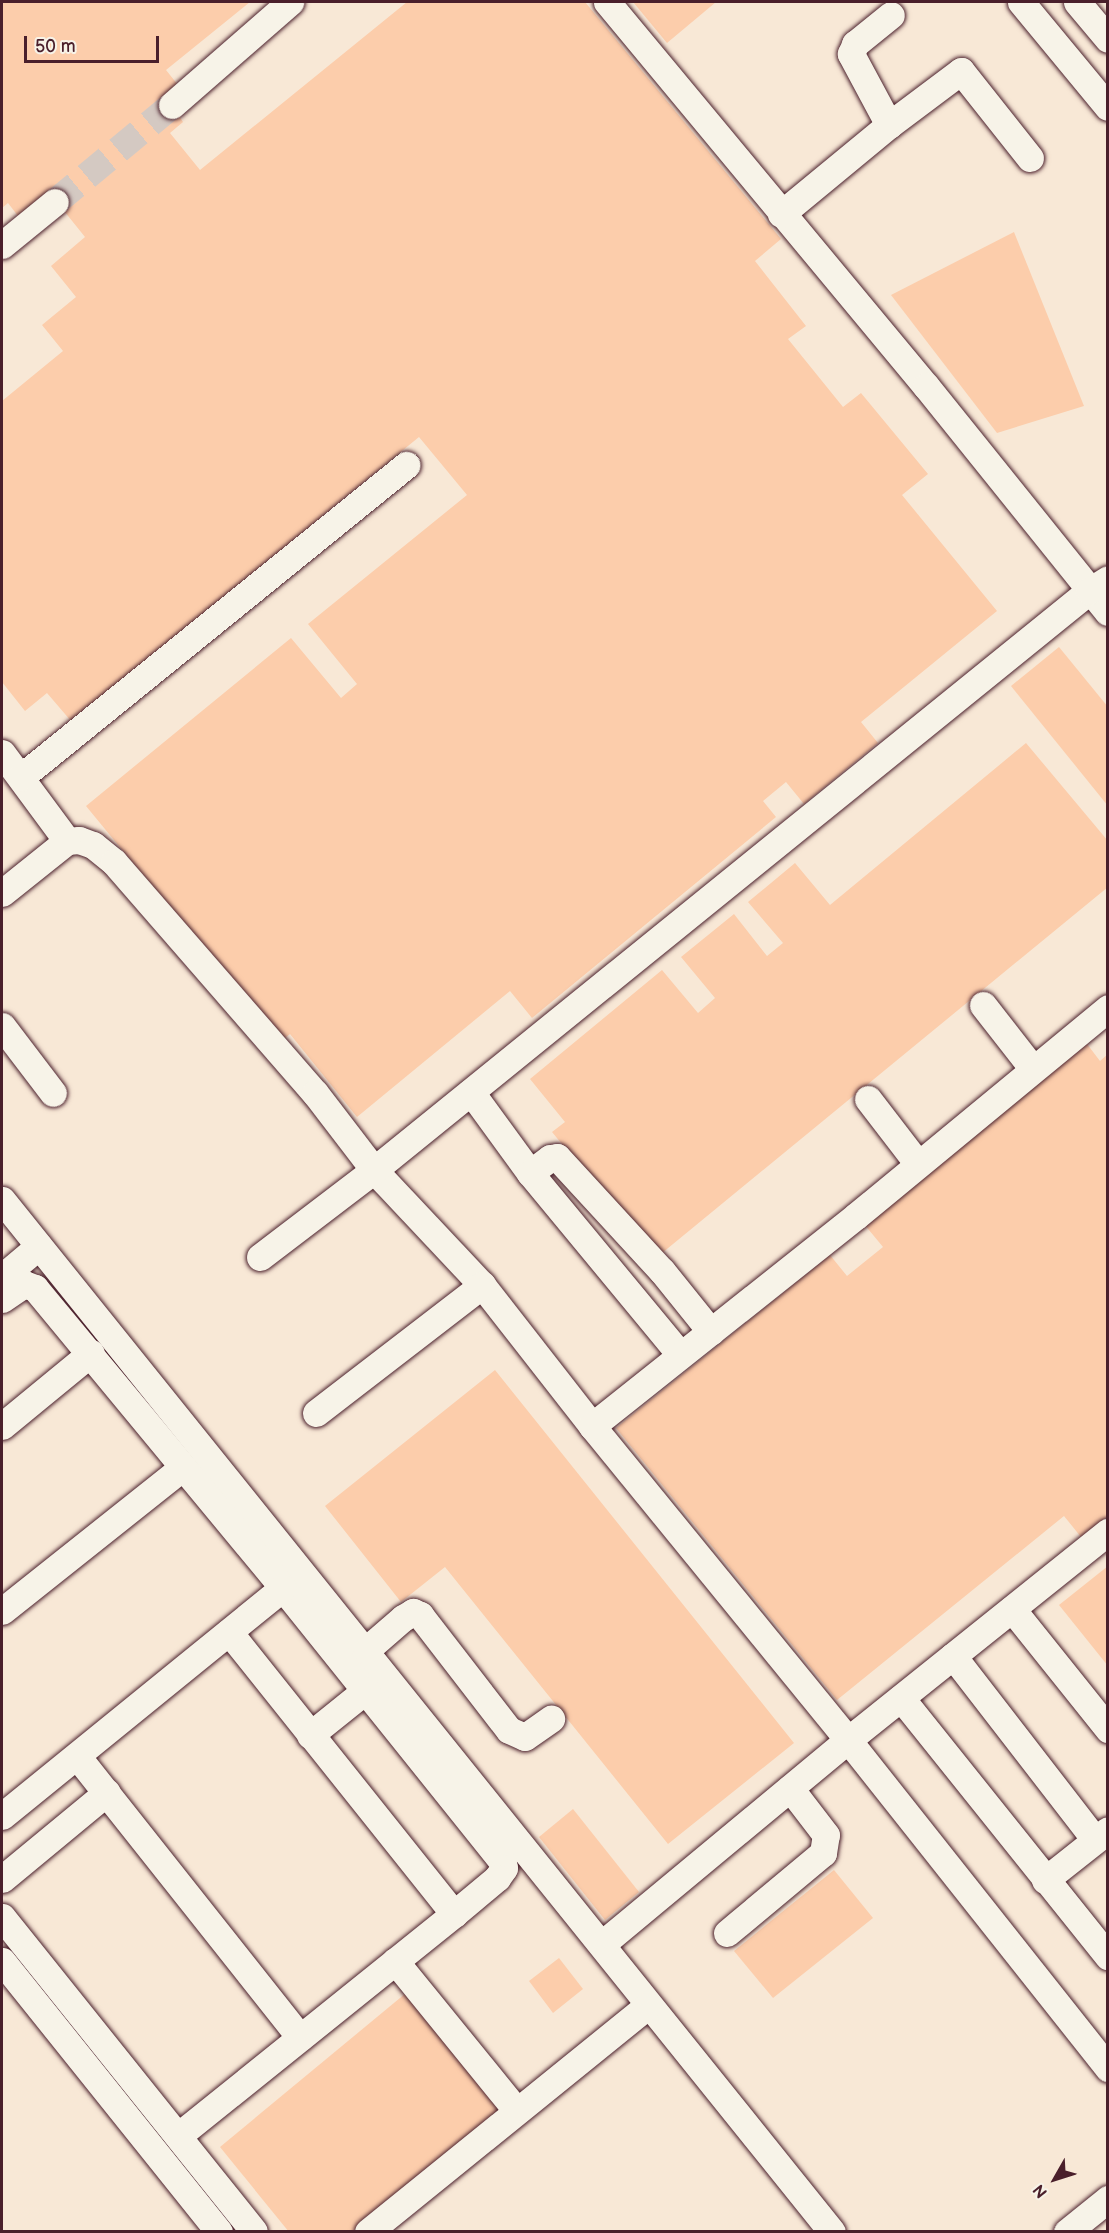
<!DOCTYPE html>
<html>
<head>
<meta charset="utf-8">
<style>
  body { margin:0 }
  #map { position:relative; width:1109px; height:2233px; overflow:hidden; background:#f7f3e8; font-family:"Balsamiq Sans",sans-serif }
  div>[style] { position:absolute }
  [style*='--x'] { left:calc(var(--x)*1px); top:calc(var(--y)*1px); width:calc(var(--w)*1px); rotate:calc(var(--a)*1deg) }
  .built>* { inset:0; background:#f8e8d6 }
  .building>* { inset:0; background:#fccdab }
  .minor-tunnel>* { height:27px; margin-top:-13.5px; transform-origin:0; background:repeating-linear-gradient(90deg,#d4c9c2 0 27px,transparent 0 41px) }
  .roads { filter:drop-shadow(0 0 2px #4a1f2b) drop-shadow(0 0 2px #4a1f2b) }
  .minor>* { height:27px; margin:-13.5px; padding:0 13.5px; transform-origin:13.5px; border-radius:13.5px; background:#f7f3e8 }
  span { translate:-50% -50%; white-space:nowrap; text-align:center; line-height:1.15; -webkit-text-stroke:4.5px #f7f3e8; paint-order:stroke }
  .frame { position:absolute; inset:0; border:3px solid #4a1f2b; pointer-events:none }
  .north { position:absolute; left:1025px; top:2149px; width:60px; height:60px; -webkit-text-stroke:4px #f7f3e8; paint-order:stroke; rotate:231deg; font-size:16px; font-weight:700; line-height:24px; text-align:center; color:#4a1f2b }
  .north::after { content:''; display:block; margin:auto; width:21px; height:27px; background:#4a1f2b; clip-path:polygon(50% 0,100% 100%,50% 72%,0 100%) }
  .scale { position:absolute; left:24px; top:36px; width:135px; height:27px; box-sizing:border-box; border:3px solid #4a1f2b; border-top:0; padding-left:8px; font-size:18px; line-height:21px; white-space:nowrap; color:#4a1f2b; -webkit-text-stroke:4px #f7f3e8; paint-order:stroke }
</style>
</head>
<body>
<div id="map">
  <div class="built">
    <i style="clip-path:polygon(2px 2px,1107px 2px,1107px 2231px,2px 2232px)"></i>
  </div>
  <div class="building">
    <i style="clip-path:polygon(2px 2px,250px 2px,166px 70px,178px 85px,172px 105px,183px 122px,170px 133px,200px 170px,407px 2px,585px 2px,781px 239px,755px 261px,806px 326px,788px 339px,843px 407px,861px 393px,928px 474px,902px 495px,997px 611px,861px 722px,878px 743px,804px 804px,786px 782px,763px 801px,776px 817px,532px 1018px,510px 991px,357px 1117px,290px 1034px,280px 1042px,86px 806px,291px 638px,341px 698px,357px 684px,308px 624px,467px 495px,419px 437px,71px 721px,47px 693px,25px 711px,2px 682px,2px 401px,63px 351px,42px 325px,76px 297px,51px 266px,85px 237px,48px 191px,18px 216px,8px 203px,2px 208px)"></i>
    <i style="clip-path:polygon(633px 2px,716px 2px,667px 43px)"></i>
    <i style="clip-path:polygon(1014px 232px,1084px 406px,997px 433px,891px 295px)"></i>
    <i style="clip-path:polygon(1059px 647px,1108px 707px,1108px 806px,1011px 686px)"></i>
    <i style="clip-path:polygon(1026px 743px,1108px 841px,1108px 887px,656px 1258px,552px 1132px,565px 1122px,530px 1079px,662px 970px,698px 1013px,715px 998px,681px 957px,734px 914px,767px 956px,783px 943px,748px 902px,795px 863px,830px 905px)"></i>
    <i style="clip-path:polygon(1087px 1044px,1100px 1061px,1108px 1054px,1108px 1516px,1081px 1537px,1064px 1516px,837px 1700px,616px 1428px,830px 1255px,847px 1276px,883px 1247px,864px 1224px)"></i>
    <i style="clip-path:polygon(495px 1370px,794px 1743px,668px 1844px,445px 1567px,401px 1602px,325px 1506px)"></i>
    <i style="clip-path:polygon(1108px 1566px,1108px 1666px,1059px 1605px)"></i>
    <i style="clip-path:polygon(573px 1809px,639px 1892px,605px 1920px,539px 1837px)"></i>
    <i style="clip-path:polygon(834px 1870px,873px 1918px,773px 1998px,734px 1951px)"></i>
    <i style="clip-path:polygon(559px 1958px,583px 1989px,553px 2013px,529px 1981px)"></i>
    <i style="clip-path:polygon(406px 1993px,501px 2108px,351px 2232px,289px 2232px,220px 2147px)"></i>
  </div>
  <div class="minor-tunnel">
    <i style="--x:55;--y:202;--w:152;--a:-39.7"></i>
  </div>
  <div class="roads">
    <div class="minor">
      <i style="--x:607;--y:2;--w:499;--a:50.3"></i>
      <i style="--x:926;--y:386;--w:290;--a:51.2"></i>
      <i style="--x:1021;--y:2;--w:136;--a:50.4"></i>
      <i style="--x:1077;--y:2;--w:48;--a:50"></i>
      <i style="--x:172;--y:105;--w:157;--a:-41.1"></i>
      <i style="--x:889;--y:125;--w:90;--a:-36.9"></i>
      <i style="--x:961;--y:71;--w:111;--a:51.6"></i>
      <i style="--x:781;--y:214;--w:140;--a:-39.5"></i>
      <i style="--x:889;--y:125;--w:81;--a:-118.2"></i>
      <i style="--x:851;--y:54;--w:11;--a:-68"></i>
      <i style="--x:855;--y:44;--w:46;--a:-38.9"></i>
      <i style="--x:2;--y:245;--w:68;--a:-39.1"></i>
      <i style="--x:2;--y:753;--w:109;--a:53.5"></i>
      <i style="--x:67;--y:841;--w:12;--a:-5"></i>
      <i style="--x:79;--y:840;--w:15;--a:20"></i>
      <i style="--x:93;--y:845;--w:27;--a:39"></i>
      <i style="--x:114;--y:862;--w:306;--a:49"></i>
      <i style="--x:315;--y:1093;--w:97;--a:52.5"></i>
      <i style="--x:374;--y:1170;--w:158;--a:46.8"></i>
      <i style="--x:482;--y:1285;--w:179;--a:52"></i>
      <i style="--x:592;--y:1426;--w:405;--a:50.8"></i>
      <i style="--x:848;--y:1740;--w:419;--a:51.6"></i>
      <i style="--x:21;--y:777;--w:496;--a:-39"></i>
      <i style="--x:2;--y:893;--w:83;--a:-38.7"></i>
      <i style="--x:983;--y:1005;--w:81;--a:52"></i>
      <i style="--x:2;--y:1026;--w:84;--a:52.7"></i>
      <i style="--x:471;--y:1092;--w:100;--a:53.9"></i>
      <i style="--x:530;--y:1173;--w:235;--a:50.4"></i>
      <i style="--x:868;--y:1099;--w:82;--a:52.4"></i>
      <i style="--x:530;--y:1173;--w:25;--a:-37"></i>
      <i style="--x:550;--y:1158;--w:7;--a:-8"></i>
      <i style="--x:557;--y:1157;--w:155;--a:47.4"></i>
      <i style="--x:662;--y:1271;--w:78;--a:51.2"></i>
      <i style="--x:2;--y:1200;--w:1324;--a:51.19"></i>
      <i style="--x:260;--y:1257;--w:143;--a:-37.3"></i>
      <i style="--x:374;--y:1170;--w:920;--a:-39"></i>
      <i style="--x:1089;--y:591;--w:22;--a:-32"></i>
      <i style="--x:2;--y:1277;--w:48;--a:-40"></i>
      <i style="--x:2;--y:1299;--w:27;--a:-34"></i>
      <i style="--x:24;--y:1284;--w:12;--a:20"></i>
      <i style="--x:35;--y:1288;--w:389;--a:50.4"></i>
      <i style="--x:283;--y:1588;--w:352;--a:51.3"></i>
      <i style="--x:503;--y:1863;--w:5;--a:79"></i>
      <i style="--x:504;--y:1868;--w:12;--a:125"></i>
      <i style="--x:497;--y:1878;--w:56;--a:140.1"></i>
      <i style="--x:454;--y:1914;--w:354;--a:141.2"></i>
      <i style="--x:316;--y:1413;--w:210;--a:-37.6"></i>
      <i style="--x:2;--y:1426;--w:115;--a:-39.4"></i>
      <i style="--x:592;--y:1426;--w:337;--a:-38.5"></i>
      <i style="--x:856;--y:1216;--w:327;--a:-39.5"></i>
      <i style="--x:1012;--y:1609;--w:154;--a:51.3"></i>
      <i style="--x:2;--y:1611;--w:231;--a:-38.5"></i>
      <i style="--x:229;--y:1632;--w:361;--a:51.4"></i>
      <i style="--x:366;--y:1650;--w:49;--a:-40.9"></i>
      <i style="--x:403;--y:1618;--w:12;--a:-31"></i>
      <i style="--x:413;--y:1612;--w:8;--a:23"></i>
      <i style="--x:420;--y:1615;--w:145;--a:52.3"></i>
      <i style="--x:509;--y:1730;--w:17;--a:24"></i>
      <i style="--x:525;--y:1737;--w:32;--a:-35"></i>
      <i style="--x:953;--y:1656;--w:232;--a:52.3"></i>
      <i style="--x:901;--y:1698;--w:331;--a:51.3"></i>
      <i style="--x:310;--y:1735;--w:72;--a:-38.8"></i>
      <i style="--x:77;--y:1756;--w:359;--a:51.6"></i>
      <i style="--x:2;--y:1816;--w:362;--a:-39.1"></i>
      <i style="--x:2;--y:1879;--w:136;--a:-39.6"></i>
      <i style="--x:1045;--y:1880;--w:80;--a:-38.4"></i>
      <i style="--x:2;--y:1917;--w:403;--a:51.3"></i>
      <i style="--x:727;--y:1933;--w:125;--a:-39.8"></i>
      <i style="--x:823;--y:1853;--w:18;--a:-81"></i>
      <i style="--x:826;--y:1835;--w:59;--a:-127.5"></i>
      <i style="--x:602;--y:1944;--w:320;--a:-39.7"></i>
      <i style="--x:848;--y:1740;--w:333;--a:-38.7"></i>
      <i style="--x:2;--y:1961;--w:347;--a:51.3"></i>
      <i style="--x:395;--y:1961;--w:193;--a:50.9"></i>
      <i style="--x:368;--y:2232;--w:360;--a:-39"></i>
      <i style="--x:1067;--y:2232;--w:53;--a:-38.8"></i>
    </div>
  </div>
  <div class="frame"></div>
  <div class="north">N</div>
  <div class="scale">50 m</div>
</div>
</body>
</html>
